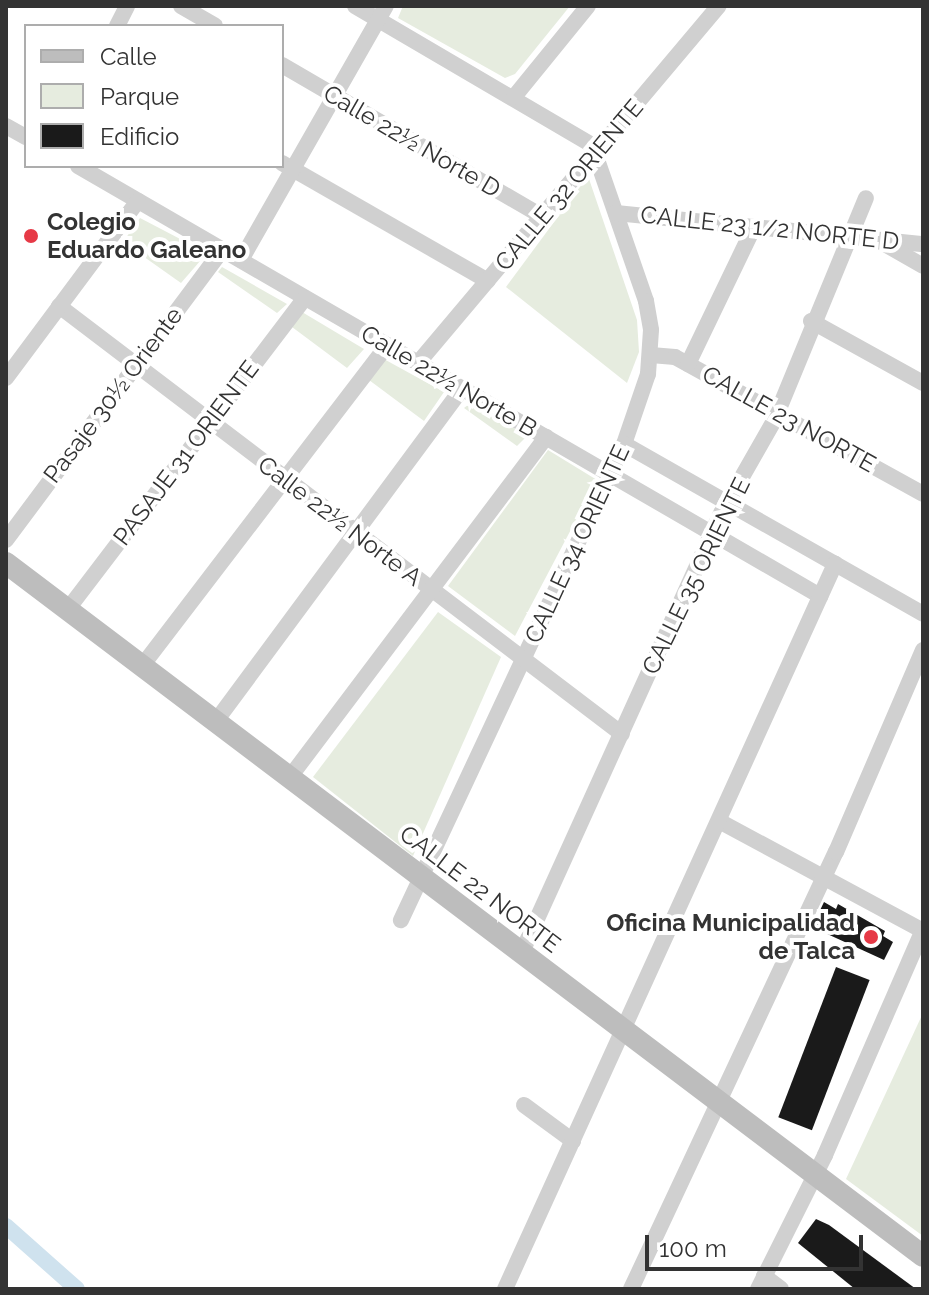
<!DOCTYPE html>
<html>
<head>
<meta charset="utf-8">
<style>
	body { margin:0 }
	#map { position:relative; width:929px; height:1295px; overflow:hidden; background:#fff; font-family:Raleway,sans-serif }
	div>[style] { position:absolute }
	.green>* { inset:0; background:#e6ecdf }
	.canal>* { height:16px; margin:-8px; padding:0 8px; transform-origin:8px; border-radius:8px; background:#cfe2ee }
	.building>* { inset:0; background:#1a1a1a; transform-origin:0 0 }
	.street>* { height:16px; margin:-8px; padding:0 8px; transform-origin:8px; border-radius:8px; background:#d0d0d0 }
	.secondary>* { height:22px; margin:-11px; padding:0 11px; transform-origin:11px; border-radius:11px; background:#bdbdbd }
	.dots>* { width:22px; height:22px; translate:-50% -50%; box-sizing:border-box; border:4px solid #fff; border-radius:50% }
	span { translate:-50% -50%; white-space:nowrap; text-align:center; line-height:1.15; -webkit-text-stroke:8px #fff; paint-order:stroke }
	.street-label { font-size:24px; color:#333 }
	.poi-label { font-size:24px; color:#333; font-weight:700 }
	.left { translate:0 -50%; text-align:left }
	.right { translate:-100% -50%; text-align:right }
	.frame { position:absolute; inset:0; border:8px solid #333; pointer-events:none }
	.legend { position:absolute; left:24px; top:24px; width:260px; height:144px; box-sizing:border-box; background:#fff; border:2px solid #adadad; margin:0; padding:10px 14px; list-style:none; font-size:24px; color:#333 }
	.legend li { display:flex; align-items:center; gap:16px; height:40px }
	.legend b { width:40px; border:2px solid #adadad }
	.scale { position:absolute; left:645px; top:1235px; width:218px; height:36px; box-sizing:border-box; border:4px solid #333; border-top:0; padding-left:10px; font-size:24px; line-height:28px; white-space:nowrap; color:#333; -webkit-text-stroke:6px #fff; paint-order:stroke }
</style>
</head>
<body>
<div id="map">
	<div class="green">
		<i style="clip-path:polygon(403px 6px,570px 6px,515px 74px,505px 78px,398px 18px)"></i>
		<i style="clip-path:polygon(588px 176px,637px 320px,639px 352px,627px 383px,506px 287px)"></i>
		<i style="clip-path:polygon(140px 218px,207px 253px,181px 283px,123px 242px)"></i>
		<i style="clip-path:polygon(222px 267px,287px 304px,277px 313px,218px 272px)"></i>
		<i style="clip-path:polygon(302px 312px,364px 349px,347px 368px,292px 327px)"></i>
		<i style="clip-path:polygon(382px 358px,444px 392px,424px 421px,369px 380px)"></i>
		<i style="clip-path:polygon(468px 405px,528px 435px,517px 446px,464px 408px)"></i>
		<i style="clip-path:polygon(548px 450px,597px 480px,515px 636px,448px 586px)"></i>
		<i style="clip-path:polygon(438px 612px,501px 657px,413px 856px,313px 777px)"></i>
		<i style="clip-path:polygon(923px 1013px,923px 1236px,846px 1179px)"></i>
	</div>
	<div class="canal">
		<i style="left:6px;top:1226px;width:95px;rotate:41.6deg"></i>
	</div>
	<div class="building">
		<i style="clip-path:polygon(824px 902px,836px 909px,838px 904px,885px 931px,883px 936px,893px 942px,884px 960px,812px 927px)"></i>
		<i style="left:836px;top:967px;width:36px;height:161px;rotate:21deg"></i>
		<i style="clip-path:polygon(816px 1219px,829px 1225px,916px 1289px,855px 1289px,798px 1243px)"></i>
	</div>
	<div class="street">
		<i style="left:181px;top:6px;width:39px;rotate:30deg"></i>
		<i style="left:355px;top:6px;width:275px;rotate:30.4deg"></i>
		<i style="left:592px;top:145px;width:165px;rotate:70.9deg"></i>
		<i style="left:646px;top:301px;width:29px;rotate:80deg"></i>
		<i style="left:651px;top:330px;width:44px;rotate:93.9deg"></i>
		<i style="left:648px;top:374px;width:74px;rotate:108.9deg"></i>
		<i style="left:624px;top:444px;width:526px;rotate:115.1deg"></i>
		<i style="left:117px;top:26px;width:22px;rotate:-63deg"></i>
		<i style="left:282px;top:65px;width:302px;rotate:30.2deg"></i>
		<i style="left:514px;top:97px;width:117px;rotate:-50.9deg"></i>
		<i style="left:6px;top:126px;width:23px;rotate:29deg"></i>
		<i style="left:282px;top:163px;width:237px;rotate:29.8deg"></i>
		<i style="left:78px;top:166px;width:858px;rotate:30.09deg"></i>
		<i style="left:616px;top:213px;width:309px;rotate:5.8deg"></i>
		<i style="left:883px;top:243px;width:46px;rotate:29.9deg"></i>
		<i style="left:241px;top:260px;width:292px;rotate:-60.3deg"></i>
		<i style="left:59px;top:306px;width:707px;rotate:37.24deg"></i>
		<i style="left:811px;top:321px;width:128px;rotate:29deg"></i>
		<i style="left:651px;top:355px;width:24px;rotate:5deg"></i>
		<i style="left:675px;top:357px;width:283px;rotate:28.9deg"></i>
		<i style="left:418px;top:363px;width:467px;rotate:-49.9deg"></i>
		<i style="left:688px;top:364px;width:150px;rotate:-64.3deg"></i>
		<i style="left:6px;top:378px;width:221px;rotate:-53.3deg"></i>
		<i style="left:624px;top:444px;width:344px;rotate:29.6deg"></i>
		<i style="left:6px;top:540px;width:362px;rotate:-53.3deg"></i>
		<i style="left:68px;top:609px;width:391px;rotate:-52.7deg"></i>
		<i style="left:142px;top:666px;width:404px;rotate:-52.6deg"></i>
		<i style="left:216px;top:721px;width:414px;rotate:-53.5deg"></i>
		<i style="left:290px;top:777px;width:426px;rotate:-53deg"></i>
		<i style="left:719px;top:821px;width:232px;rotate:28.3deg"></i>
		<i style="left:522px;top:952px;width:483px;rotate:-65.6deg"></i>
		<i style="left:722px;top:512px;width:105px;rotate:-60.3deg"></i>
		<i style="left:774px;top:421px;width:241px;rotate:-67.6deg"></i>
		<i style="left:524px;top:1105px;width:61px;rotate:36.3deg"></i>
		<i style="left:764px;top:1276px;width:21px;rotate:37deg"></i>
		<i style="left:505px;top:1289px;width:797px;rotate:-65.53deg"></i>
		<i style="left:631px;top:1289px;width:483px;rotate:-64.9deg"></i>
		<i style="left:836px;top:852px;width:220px;rotate:-66.7deg"></i>
		<i style="left:758px;top:1289px;width:150px;rotate:-63.4deg"></i>
		<i style="left:825px;top:1155px;width:245px;rotate:-66.5deg"></i>
	</div>
	<div class="secondary">
		<i style="left:6px;top:563px;width:1149px;rotate:37.08deg"></i>
	</div>
	<div class="dots">
		<i style="left:31px;top:236px;background:#e63946"></i>
		<i style="left:871px;top:937px;background:#e63946"></i>
	</div>
	<div class="street-label">
		<span style="left:412px;top:141px;rotate:30deg">Calle 22½ Norte D</span>
		<span style="left:569px;top:185px;rotate:-50deg">CALLE 32 ORIENTE</span>
		<span style="left:770px;top:228px;rotate:6deg">CALLE 23 1/2 NORTE D</span>
		<span style="left:449px;top:381px;rotate:30deg">Calle 22½ Norte B</span>
		<span style="left:113px;top:395px;rotate:-53deg">Pasaje 30½ Oriente</span>
		<span style="left:789px;top:419px;rotate:29deg">CALLE 23 NORTE</span>
		<span style="left:186px;top:453px;rotate:-53deg">PASAJE 31 ORIENTE</span>
		<span style="left:340px;top:521px;rotate:37deg">Calle 22½ Norte A</span>
		<span style="left:577px;top:544px;rotate:-65deg">CALLE 34 ORIENTE</span>
		<span style="left:696px;top:576px;rotate:-64deg">CALLE 35 ORIENTE</span>
		<span style="left:480px;top:889px;rotate:37deg">CALLE 22 NORTE</span>
	</div>
	<div class="poi-label">
		<span class="left" style="left:47px;top:236px">Colegio<br>Eduardo Galeano</span>
		<span class="right" style="left:855px;top:937px">Oficina Municipalidad<br>de Talca</span>
	</div>
	<div class="frame"></div>
	<ul class="legend">
	<li><b style="height:10px;background:#bdbdbd"></b>Calle</li>
	<li><b style="height:22px;background:#e6ecdf"></b>Parque</li>
	<li><b style="height:22px;background:#1a1a1a"></b>Edificio</li>
	</ul>
	<div class="scale">100 m</div>
</div>
</body>
</html>
